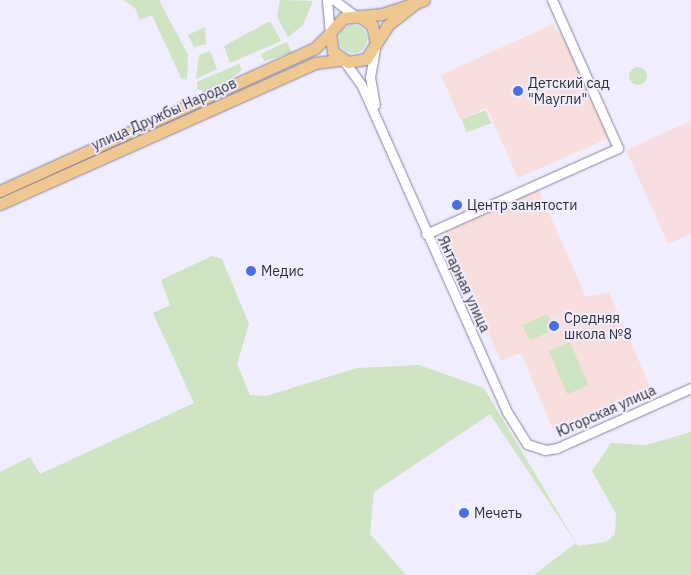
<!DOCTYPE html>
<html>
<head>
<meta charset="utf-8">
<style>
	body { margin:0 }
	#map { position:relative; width:691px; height:575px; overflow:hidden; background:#efedfe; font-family:"IBM Plex Sans",sans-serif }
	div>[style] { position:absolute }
	.commercial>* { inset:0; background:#f8dde2 }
	.education>* { inset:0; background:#f9dede }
	.green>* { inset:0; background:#cfe4c2; transform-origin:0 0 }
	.round { border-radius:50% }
	.roads { filter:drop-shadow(0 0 1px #87839c) drop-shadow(0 0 1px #87839c) }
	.minor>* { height:9px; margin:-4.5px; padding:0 4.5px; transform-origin:4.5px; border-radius:4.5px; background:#fff }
	.major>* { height:11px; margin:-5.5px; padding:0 5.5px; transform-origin:5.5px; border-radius:5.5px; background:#efc790 }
	.dots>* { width:14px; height:14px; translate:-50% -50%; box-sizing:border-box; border:2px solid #efedfe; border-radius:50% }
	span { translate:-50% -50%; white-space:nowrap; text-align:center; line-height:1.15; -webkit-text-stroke:4px #efedfe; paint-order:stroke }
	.poi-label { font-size:14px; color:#302f39 }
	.left { translate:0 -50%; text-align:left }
	.street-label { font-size:14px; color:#302f39 }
</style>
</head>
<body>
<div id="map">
	<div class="commercial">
		<i style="clip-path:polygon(691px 121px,691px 234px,668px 244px,626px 150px)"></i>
	</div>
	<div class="education">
		<i style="clip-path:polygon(553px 24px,557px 32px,561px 31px,609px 138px,518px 178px,487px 108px,460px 119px,441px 75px)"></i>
		<i style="clip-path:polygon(538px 188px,586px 297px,609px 292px,650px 387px,553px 430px,521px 353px,501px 361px,443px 232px)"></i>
	</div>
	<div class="green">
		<i style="clip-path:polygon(123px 0,159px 0,188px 55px,187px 80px,181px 78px,152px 15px,140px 20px,135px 8px)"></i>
		<i style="clip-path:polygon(280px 0,313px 1px,303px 25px,288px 37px,277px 17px)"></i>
		<i style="clip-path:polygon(270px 21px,281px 41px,230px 63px,224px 46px)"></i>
		<i class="round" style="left:339px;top:25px;width:28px;height:28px"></i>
		<i style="clip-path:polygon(205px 27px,206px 44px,194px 47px,188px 35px)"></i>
		<i style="clip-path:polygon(287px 42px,292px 53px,264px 61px,261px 54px)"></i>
		<i style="clip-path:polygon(210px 51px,217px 69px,196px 79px,199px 55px)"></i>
		<i style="clip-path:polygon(239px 64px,242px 70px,229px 80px,204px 91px,197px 89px,197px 82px)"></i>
		<i class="round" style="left:629px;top:67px;width:18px;height:18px"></i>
		<i style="left:486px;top:110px;width:14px;height:26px;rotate:69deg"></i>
		<i style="clip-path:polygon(212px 256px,222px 259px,249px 324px,237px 364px,250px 395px,266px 396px,357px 368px,419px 365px,484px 388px,578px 546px,606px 542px,615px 534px,616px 514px,592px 471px,611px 443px,646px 445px,691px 432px,691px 575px,534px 575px,576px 543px,490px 414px,374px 492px,370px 534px,406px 575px,0 575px,0 472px,30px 457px,40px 474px,194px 403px,153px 313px,170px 305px,161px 280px)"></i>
		<i style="left:547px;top:314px;width:17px;height:27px;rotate:65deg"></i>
		<i style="left:570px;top:342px;width:47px;height:23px;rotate:67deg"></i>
	</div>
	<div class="roads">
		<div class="minor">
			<i style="left:327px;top:0;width:33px;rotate:85deg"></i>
			<i style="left:334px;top:0;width:26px;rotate:37deg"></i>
			<i style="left:375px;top:49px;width:28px;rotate:100deg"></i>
			<i style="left:370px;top:77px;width:28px;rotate:80deg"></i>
			<i style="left:344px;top:61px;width:29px;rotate:54deg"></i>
			<i style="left:361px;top:84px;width:359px;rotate:66deg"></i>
			<i style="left:507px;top:412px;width:38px;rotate:58deg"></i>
			<i style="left:527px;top:444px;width:19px;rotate:18deg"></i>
			<i style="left:545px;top:450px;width:12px;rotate:-9deg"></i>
			<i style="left:557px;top:448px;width:147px;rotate:-24.1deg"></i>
			<i style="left:426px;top:234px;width:210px;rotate:-24.1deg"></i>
			<i style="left:618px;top:148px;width:162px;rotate:-114deg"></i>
		</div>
		<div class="major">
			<i style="left:416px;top:3px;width:36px;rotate:142deg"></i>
			<i style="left:388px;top:25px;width:40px;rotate:122.9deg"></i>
			<i style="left:366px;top:59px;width:18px;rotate:171deg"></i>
			<i style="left:348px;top:62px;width:18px;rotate:-146deg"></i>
			<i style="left:333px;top:52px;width:19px;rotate:-99deg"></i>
			<i style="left:330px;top:33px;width:20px;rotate:-49deg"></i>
			<i style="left:343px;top:18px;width:39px;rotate:-6deg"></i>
			<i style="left:382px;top:14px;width:44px;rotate:-18.4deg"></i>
			<i style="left:359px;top:16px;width:16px;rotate:35deg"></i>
			<i style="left:372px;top:25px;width:19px;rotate:78deg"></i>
			<i style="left:0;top:191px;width:346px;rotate:-24.4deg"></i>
			<i style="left:315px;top:48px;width:21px;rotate:-45deg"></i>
			<i style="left:0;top:204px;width:345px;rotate:-24.1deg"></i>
			<i style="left:315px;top:63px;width:26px;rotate:-7deg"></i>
		</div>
	</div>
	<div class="dots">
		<i style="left:518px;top:91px;background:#4b6fe2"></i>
		<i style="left:457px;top:205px;background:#4b6fe2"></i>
		<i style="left:251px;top:271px;background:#4b6fe2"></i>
		<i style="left:554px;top:326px;background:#4b6fe2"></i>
		<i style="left:464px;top:513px;background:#4b6fe2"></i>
	</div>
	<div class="poi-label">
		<span class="left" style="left:528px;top:91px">Детский сад<br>"Маугли"</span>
		<span class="left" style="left:467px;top:205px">Центр занятости</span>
		<span class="left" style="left:261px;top:271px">Медис</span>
		<span class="left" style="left:564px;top:326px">Средняя<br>школа №8</span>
		<span class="left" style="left:474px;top:513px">Мечеть</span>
	</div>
	<div class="street-label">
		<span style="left:164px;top:114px;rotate:-24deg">улица Дружбы Народов</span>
		<span style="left:464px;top:284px;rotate:65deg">Янтарная улица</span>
		<span style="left:606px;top:411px;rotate:-24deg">Югорская улица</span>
	</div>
</div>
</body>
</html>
